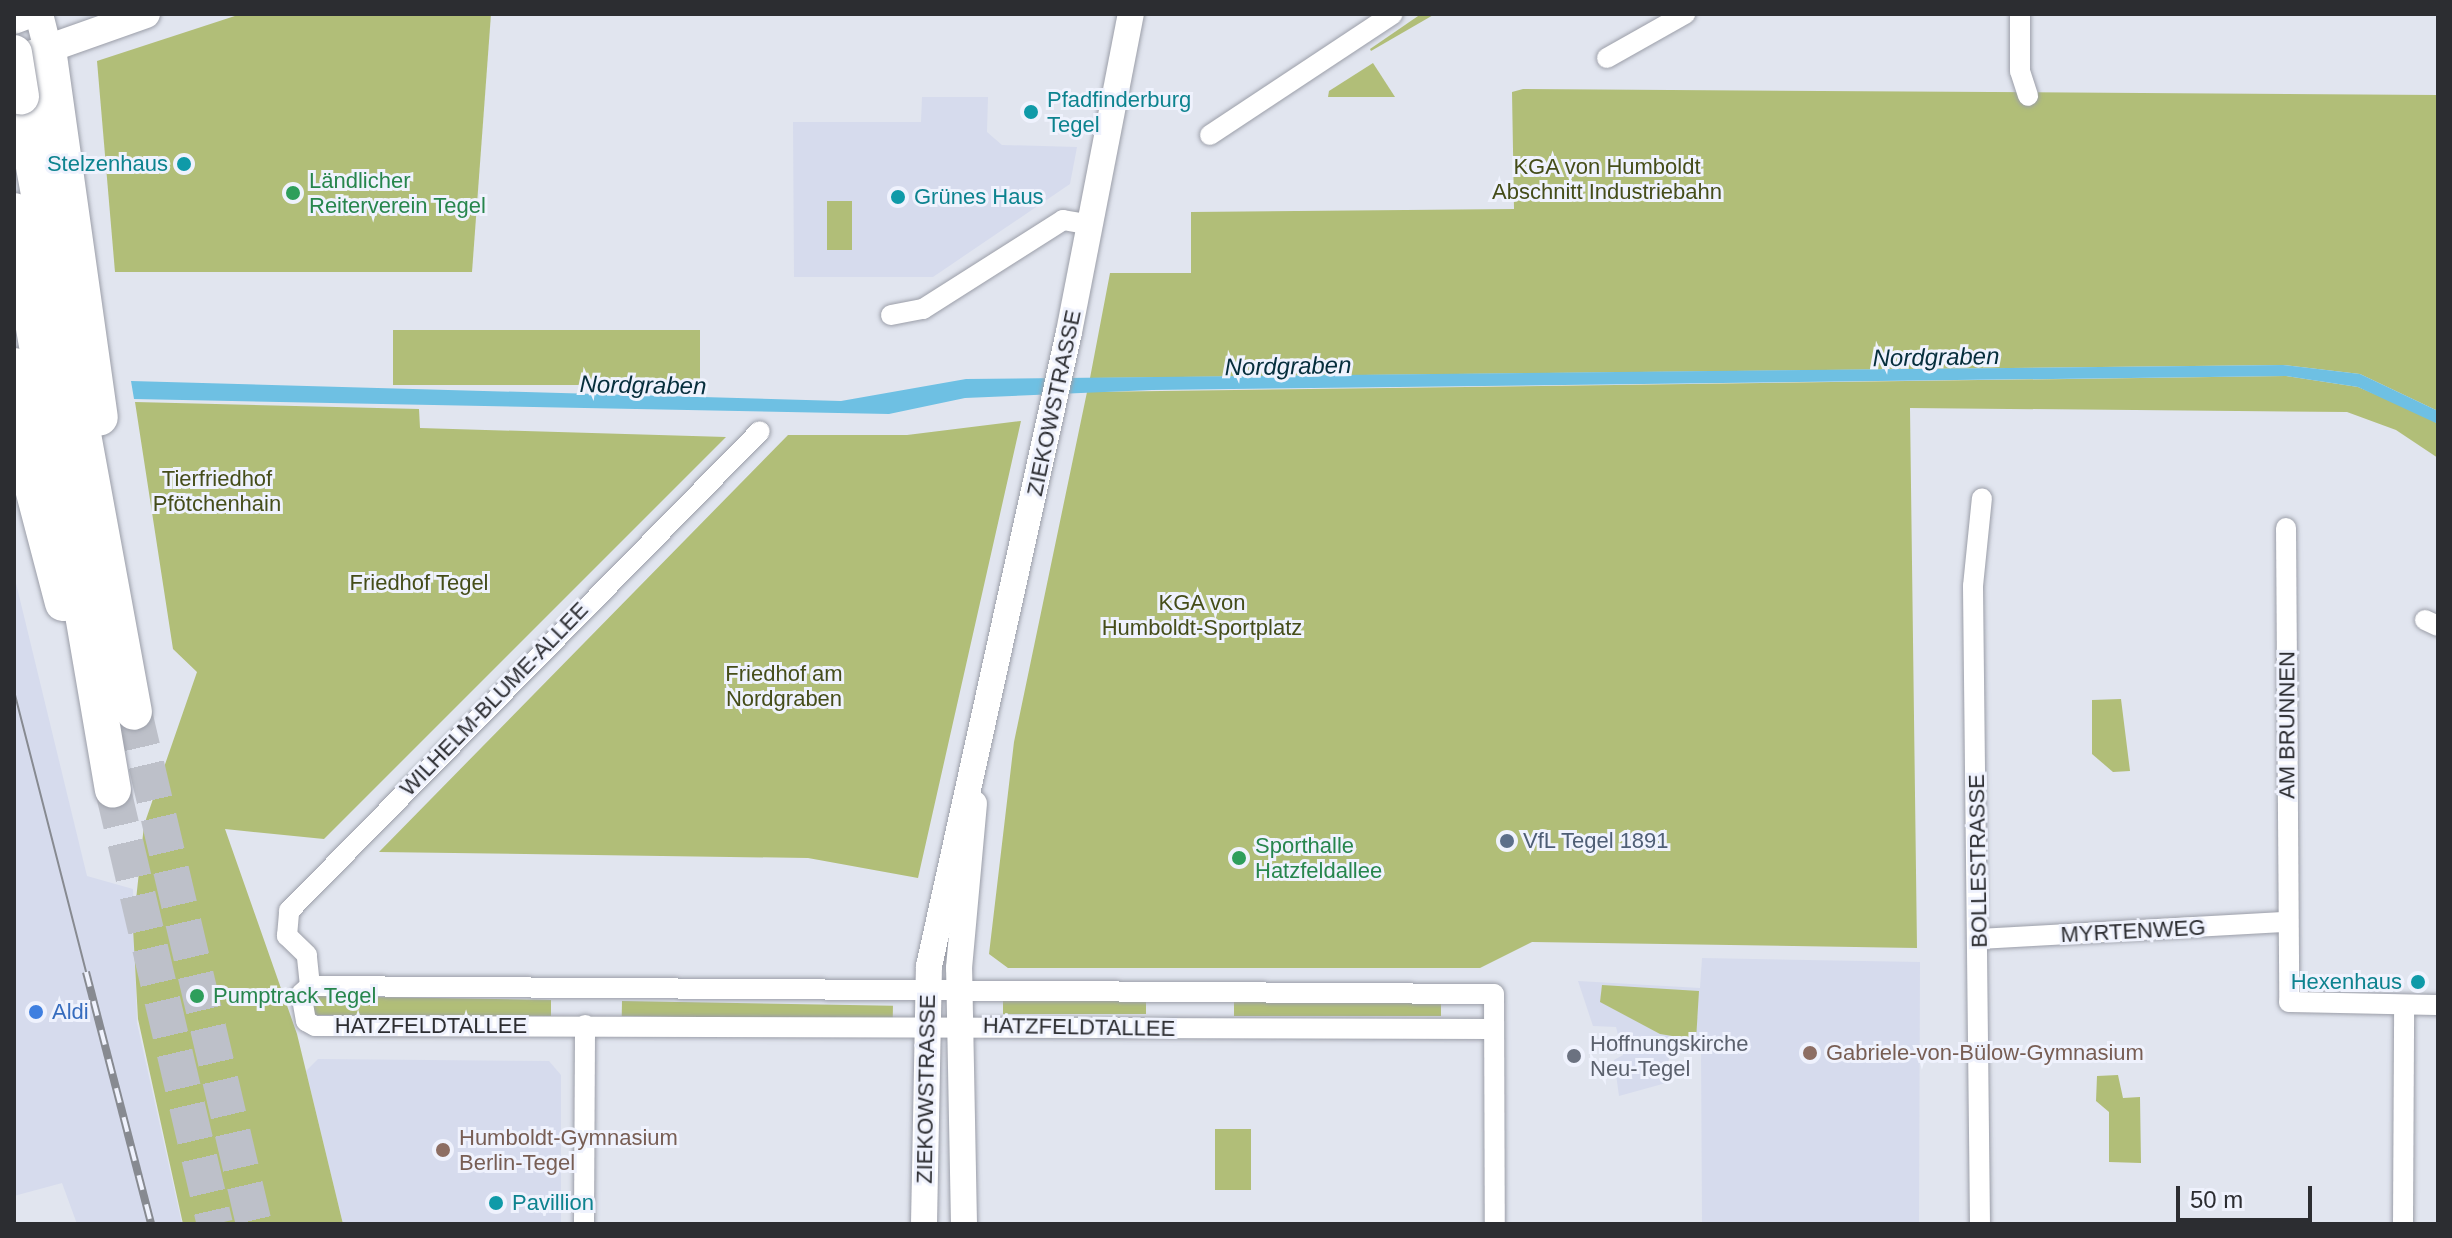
<!DOCTYPE html>
<html>
<head>
<meta charset="utf-8">
<style>
	body { margin:0 }
	#map { position:relative; width:2452px; height:1238px; overflow:hidden; background:#e1e5ef; font-family:Helvetica,sans-serif }
	div>[style] { position:absolute }
	.built>* { inset:0; background:#d6dbed }
	.green>* { inset:0; background:#b1be78; transform-origin:0 0 }
	.water>* { inset:0; background:#6ec0e3 }
	.motorway-tunnel>* { height:36px; margin-top:-18px; transform-origin:0; background:repeating-linear-gradient(90deg,#bdc0c9 0 36px,transparent 0 54px) }
	.roads { filter:drop-shadow(0 0 2px #9b9ea8) drop-shadow(0 0 2px #9b9ea8) }
	.minor>* { height:20px; margin:-10px; padding:0 10px; transform-origin:10px; border-radius:10px; background:#fff }
	.tertiary>* { height:26px; margin:-13px; padding:0 13px; transform-origin:13px; border-radius:13px; background:#fff }
	.secondary>* { height:28px; margin:-14px; padding:0 14px; transform-origin:14px; border-radius:14px; background:#fff }
	.motorway>* { height:36px; margin:-18px; padding:0 18px; transform-origin:18px; border-radius:18px; background:#fff }
	.tram>* { height:2px; margin:-1px; padding:0 1px; transform-origin:1px; border-radius:1px; background:#878a91 }
	.rail>* { height:8px; margin-top:-4px; transform-origin:0; background:repeating-linear-gradient(90deg,#eff2fd 0 15px,#878a91 0 30px); box-sizing:border-box; border-block:2px solid #878a91 }
	.bridges { filter:drop-shadow(0 0 2px #9b9ea8) drop-shadow(0 0 2px #9b9ea8) }
	.motorway-bridge>* { height:36px; margin:-18px; padding:0 18px; transform-origin:18px; border-radius:18px; background:#fff }
	.dots>* { width:22px; height:22px; translate:-50% -50%; box-sizing:border-box; border:4px solid #eff2fd; border-radius:50% }
	span { translate:-50% -50%; white-space:nowrap; text-align:center; line-height:1.15; -webkit-text-stroke:6px #eff2fd; paint-order:stroke }
	.culture-label { font-size:22px; color:#0d838f }
	.left { translate:0 -50%; text-align:left }
	.right { translate:-100% -50%; text-align:right }
	.park-label { font-size:22px; color:#454d19 }
	.leisure-label { font-size:22px; color:#27864d }
	.street-label { font-size:22px; color:#2c2d31 }
	.service-label { font-size:22px; color:#4e5e75 }
	.shop-label { font-size:22px; color:#366cbe }
	.worship-label { font-size:22px; color:#5b616d }
	.education-label { font-size:22px; color:#785e54 }
	.water-label { font-size:24px; color:#062e3c; font-style:italic }
	.frame { position:absolute; inset:0; border:16px solid #2c2d31; pointer-events:none }
	.scale { position:absolute; left:2176px; top:1186px; width:136px; height:36px; box-sizing:border-box; border:4px solid #2c2d31; border-top:0; padding-left:10px; font-size:24px; line-height:28px; white-space:nowrap; color:#2c2d31; -webkit-text-stroke:6px #eff2fd; paint-order:stroke }
</style>
</head>
<body>
<div id="map">
	<div class="built">
		<i style="clip-path:polygon(922px 97px,988px 97px,987px 132px,1002px 145px,1077px 147px,1070px 184px,933px 277px,794px 277px,793px 122px,921px 122px)"></i>
		<i style="clip-path:polygon(14px 575px,87px 876px,133px 889px,137px 1023px,182px 1224px,77px 1224px,62px 1183px,14px 1196px)"></i>
		<i style="clip-path:polygon(1702px 958px,1920px 962px,1919px 1224px,1702px 1224px,1701px 1048px,1661px 1043px,1669px 1058px,1666px 1083px,1619px 1096px,1614px 1060px,1623px 1055px,1616px 1027px,1593px 1026px,1578px 981px,1700px 988px)"></i>
		<i style="clip-path:polygon(318px 1059px,549px 1061px,561px 1075px,561px 1224px,343px 1224px,306px 1071px)"></i>
	</div>
	<div class="green">
		<i style="clip-path:polygon(241px 14px,491px 14px,472px 272px,115px 272px,97px 61px)"></i>
		<i style="clip-path:polygon(1421px 14px,1435px 14px,1371px 51px,1370px 49px)"></i>
		<i style="clip-path:polygon(1373px 63px,1395px 97px,1328px 97px,1329px 91px)"></i>
		<i style="clip-path:polygon(1523px 89px,2438px 95px,2438px 411px,2360px 374px,2283px 365px,1090px 378px,1110px 273px,1191px 273px,1191px 212px,1514px 209px,1512px 92px)"></i>
		<i style="left:827px;top:201px;width:25px;height:49px"></i>
		<i style="left:393px;top:330px;width:307px;height:55px"></i>
		<i style="clip-path:polygon(2286px 376px,2358px 387px,2422px 414px,2438px 424px,2438px 458px,2396px 430px,2347px 412px,1910px 408px,1917px 948px,1532px 942px,1480px 968px,1008px 968px,989px 954px,1014px 742px,1087px 392px)"></i>
		<i style="clip-path:polygon(135px 402px,419px 409px,420px 428px,726px 437px,324px 839px,225px 829px,297px 1034px,343px 1224px,183px 1224px,138px 1019px,133px 928px,144px 825px,197px 672px,173px 649px)"></i>
		<i style="clip-path:polygon(1021px 421px,918px 878px,808px 858px,379px 852px,788px 435px,907px 435px)"></i>
		<i style="clip-path:polygon(2121px 699px,2130px 771px,2113px 772px,2092px 754px,2092px 700px)"></i>
		<i style="clip-path:polygon(1602px 985px,1699px 991px,1696px 1040px,1660px 1034px,1600px 1002px)"></i>
		<i style="clip-path:polygon(312px 996px,551px 1000px,551px 1016px,312px 1015px)"></i>
		<i style="left:1003px;top:999px;width:143px;height:15px"></i>
		<i style="left:1234px;top:1000px;width:207px;height:16px"></i>
		<i style="left:622px;top:1001px;width:271px;height:15px;rotate:1deg"></i>
		<i style="clip-path:polygon(2118px 1075px,2123px 1098px,2140px 1097px,2141px 1163px,2109px 1162px,2109px 1112px,2096px 1101px,2097px 1076px)"></i>
		<i style="left:1215px;top:1129px;width:36px;height:61px"></i>
	</div>
	<div class="water">
		<i style="clip-path:polygon(2283px 365px,2360px 374px,2438px 411px,2438px 424px,2358px 387px,2286px 376px,1152px 390px,965px 398px,889px 414px,134px 399px,131px 381px,841px 401px,966px 379px)"></i>
	</div>
	<div class="motorway-tunnel">
		<i style="left:134px;top:712px;width:526px;rotate:76.81deg"></i>
		<i style="left:113px;top:790px;width:446px;rotate:76.8deg"></i>
	</div>
	<div class="roads">
		<div class="minor">
			<i style="left:2020px;top:14px;width:57px;rotate:90deg"></i>
			<i style="left:2020px;top:71px;width:26px;rotate:72deg"></i>
			<i style="left:1607px;top:58px;width:90px;rotate:-29.4deg"></i>
			<i style="left:1210px;top:135px;width:219px;rotate:-33.5deg"></i>
			<i style="left:891px;top:315px;width:33px;rotate:-11deg"></i>
			<i style="left:923px;top:309px;width:166px;rotate:-32.4deg"></i>
			<i style="left:1063px;top:220px;width:27px;rotate:10deg"></i>
			<i style="left:2286px;top:528px;width:474px;rotate:89.6deg"></i>
			<i style="left:2289px;top:1002px;width:149px;rotate:1.2deg"></i>
			<i style="left:2425px;top:620px;width:14px;rotate:25deg"></i>
			<i style="left:1980px;top:939px;width:307px;rotate:-3.2deg"></i>
			<i style="left:310px;top:986px;width:31px;rotate:-96deg"></i>
			<i style="left:307px;top:955px;width:28px;rotate:-136deg"></i>
			<i style="left:287px;top:936px;width:25px;rotate:-85deg"></i>
			<i style="left:289px;top:911px;width:672px;rotate:-45.54deg"></i>
			<i style="left:1494px;top:1029px;width:1179px;rotate:-179.85deg"></i>
			<i style="left:315px;top:1026px;width:10px;rotate:-151deg"></i>
			<i style="left:306px;top:1021px;width:27px;rotate:-100deg"></i>
			<i style="left:301px;top:994px;width:12px;rotate:-42deg"></i>
			<i style="left:310px;top:986px;width:1184px;rotate:0.39deg"></i>
			<i style="left:1494px;top:994px;width:230px;rotate:89.8deg"></i>
			<i style="left:584px;top:1224px;width:199px;rotate:-89.7deg"></i>
			<i style="left:1980px;top:1224px;width:638px;rotate:-90.63deg"></i>
			<i style="left:1973px;top:586px;width:88px;rotate:-84.2deg"></i>
			<i style="left:2403px;top:1224px;width:218px;rotate:-89.7deg"></i>
		</div>
		<div class="tertiary">
			<i style="left:924px;top:1224px;width:258px;rotate:-88.9deg"></i>
			<i style="left:929px;top:966px;width:649px;rotate:-77.55deg"></i>
			<i style="left:1069px;top:332px;width:324px;rotate:-79deg"></i>
			<i style="left:964px;top:1224px;width:256px;rotate:-91.1deg"></i>
			<i style="left:959px;top:968px;width:165px;rotate:-84.8deg"></i>
		</div>
		<div class="secondary">
			<i style="left:39px;top:14px;width:36px;rotate:76deg"></i>
			<i style="left:14px;top:20px;width:17px;rotate:-21deg"></i>
			<i style="left:30px;top:55px;width:123px;rotate:-19.5deg"></i>
		</div>
		<div class="motorway">
			<i style="left:48px;top:49px;width:372px;rotate:82deg"></i>
			<i style="left:21px;top:96px;width:626px;rotate:79.61deg"></i>
			<i style="left:14px;top:211px;width:587px;rotate:80.3deg"></i>
			<i style="left:14px;top:366px;width:120px;rotate:81.4deg"></i>
			<i style="left:32px;top:485px;width:122px;rotate:75.3deg"></i>
		</div>
	</div>
	<div class="tram">
		<i style="left:14px;top:691px;width:290px;rotate:75.6deg"></i>
	</div>
	<div class="rail">
		<i style="left:86px;top:972px;width:260px;rotate:75.5deg"></i>
	</div>
	<div class="bridges">
		<div class="motorway-bridge">
			<i style="left:14px;top:53px;width:44px;rotate:80.8deg"></i>
		</div>
	</div>
	<div class="dots">
		<i style="left:1031px;top:112px;background:#0f9aa8"></i>
		<i style="left:184px;top:164px;background:#0f9aa8"></i>
		<i style="left:293px;top:193px;background:#2e9e5b"></i>
		<i style="left:898px;top:197px;background:#0f9aa8"></i>
		<i style="left:1507px;top:841px;background:#5c6f8a"></i>
		<i style="left:1239px;top:858px;background:#2e9e5b"></i>
		<i style="left:2418px;top:982px;background:#0f9aa8"></i>
		<i style="left:197px;top:996px;background:#2e9e5b"></i>
		<i style="left:36px;top:1012px;background:#3f7fe0"></i>
		<i style="left:1810px;top:1053px;background:#8d6e63"></i>
		<i style="left:1574px;top:1056px;background:#6b7280"></i>
		<i style="left:443px;top:1150px;background:#8d6e63"></i>
		<i style="left:496px;top:1203px;background:#0f9aa8"></i>
	</div>
	<div class="culture-label">
		<span class="left" style="left:1047px;top:112px">Pfadfinderburg<br>Tegel</span>
		<span class="right" style="left:168px;top:164px">Stelzenhaus</span>
		<span class="left" style="left:914px;top:197px">Grünes Haus</span>
		<span class="right" style="left:2402px;top:982px">Hexenhaus</span>
		<span class="left" style="left:512px;top:1203px">Pavillion</span>
	</div>
	<div class="park-label">
		<span style="left:1607px;top:179px">KGA von Humboldt<br>Abschnitt Industriebahn</span>
		<span style="left:217px;top:491px">Tierfriedhof<br>Pfötchenhain</span>
		<span style="left:419px;top:583px">Friedhof Tegel</span>
		<span style="left:1202px;top:615px">KGA von<br>Humboldt-Sportplatz</span>
		<span style="left:784px;top:686px">Friedhof am<br>Nordgraben</span>
	</div>
	<div class="leisure-label">
		<span class="left" style="left:309px;top:193px">Ländlicher<br>Reiterverein Tegel</span>
		<span class="left" style="left:1255px;top:858px">Sporthalle<br>Hatzfeldallee</span>
		<span class="left" style="left:213px;top:996px">Pumptrack Tegel</span>
	</div>
	<div class="street-label">
		<span style="left:1054px;top:403px;rotate:-78deg">ZIEKOWSTRASSE</span>
		<span style="left:494px;top:699px;rotate:-46deg">WILHELM-BLUME-ALLEE</span>
		<span style="left:2287px;top:725px;rotate:-90deg">AM BRUNNEN</span>
		<span style="left:1978px;top:861px;rotate:-91deg">BOLLESTRASSE</span>
		<span style="left:2133px;top:931px;rotate:-3deg">MYRTENWEG</span>
		<span style="left:431px;top:1026px">HATZFELDTALLEE</span>
		<span style="left:1079px;top:1027px;rotate:1deg">HATZFELDTALLEE</span>
		<span style="left:926px;top:1089px;rotate:-89deg">ZIEKOWSTRASSE</span>
	</div>
	<div class="service-label">
		<span class="left" style="left:1523px;top:841px">VfL Tegel 1891</span>
	</div>
	<div class="shop-label">
		<span class="left" style="left:52px;top:1012px">Aldi</span>
	</div>
	<div class="worship-label">
		<span class="left" style="left:1590px;top:1056px">Hoffnungskirche<br>Neu-Tegel</span>
	</div>
	<div class="education-label">
		<span class="left" style="left:1826px;top:1053px">Gabriele-von-Bülow-Gymnasium</span>
		<span class="left" style="left:459px;top:1150px">Humboldt-Gymnasium<br>Berlin-Tegel</span>
	</div>
	<div class="water-label">
		<span style="left:1936px;top:357px;rotate:-1deg">Nordgraben</span>
		<span style="left:1288px;top:366px;rotate:-1deg">Nordgraben</span>
		<span style="left:643px;top:385px;rotate:1deg">Nordgraben</span>
	</div>
	<div class="frame"></div>
	<div class="scale">50 m</div>
</div>
</body>
</html>
